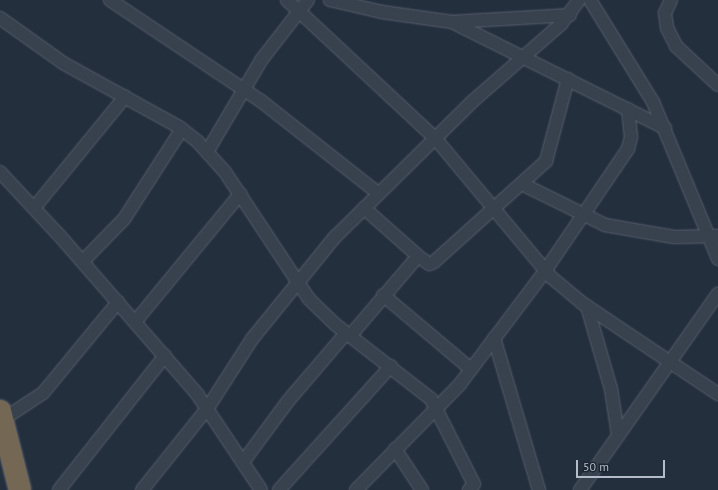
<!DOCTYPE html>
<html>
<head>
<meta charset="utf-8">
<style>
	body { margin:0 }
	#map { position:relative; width:718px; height:490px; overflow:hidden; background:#242f3e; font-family:"PT Sans",sans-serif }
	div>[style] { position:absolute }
	.roads { filter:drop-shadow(0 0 1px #565f6c) drop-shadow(0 0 1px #565f6c) }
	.street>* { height:12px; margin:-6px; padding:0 6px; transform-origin:6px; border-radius:6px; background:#38414e }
	.highway>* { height:22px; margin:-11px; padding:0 11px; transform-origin:11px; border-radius:11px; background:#746855 }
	span { translate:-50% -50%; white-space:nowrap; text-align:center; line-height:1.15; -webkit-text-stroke:4px #1d2633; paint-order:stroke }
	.scale { position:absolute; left:576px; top:460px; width:89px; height:18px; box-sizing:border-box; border:2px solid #b4bcc9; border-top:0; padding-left:5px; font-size:12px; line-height:14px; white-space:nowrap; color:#b4bcc9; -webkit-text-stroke:3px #1d2633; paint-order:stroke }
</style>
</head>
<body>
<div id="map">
	<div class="roads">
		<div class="street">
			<i style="left:110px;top:0;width:182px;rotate:33.8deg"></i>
			<i style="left:261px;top:101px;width:149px;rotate:38.2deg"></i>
			<i style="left:287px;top:0;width:202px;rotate:43deg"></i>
			<i style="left:435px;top:138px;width:181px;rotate:50.2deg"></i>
			<i style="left:551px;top:277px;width:40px;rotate:40deg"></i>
			<i style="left:582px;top:303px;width:164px;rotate:33.8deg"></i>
			<i style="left:330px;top:0;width:53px;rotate:13deg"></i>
			<i style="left:382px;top:12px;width:71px;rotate:8.1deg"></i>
			<i style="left:452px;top:22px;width:118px;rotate:-3.4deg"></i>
			<i style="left:590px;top:0;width:120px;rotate:58.3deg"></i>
			<i style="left:653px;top:102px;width:170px;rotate:67.5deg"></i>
			<i style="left:671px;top:0;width:14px;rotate:115deg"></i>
			<i style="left:665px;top:13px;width:15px;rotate:82deg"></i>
			<i style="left:667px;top:28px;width:20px;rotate:63deg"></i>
			<i style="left:676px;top:46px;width:57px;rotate:42.9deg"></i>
			<i style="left:0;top:18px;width:77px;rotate:35.5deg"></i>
			<i style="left:63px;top:63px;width:132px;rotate:28.9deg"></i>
			<i style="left:179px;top:127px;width:24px;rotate:38deg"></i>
			<i style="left:198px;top:142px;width:40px;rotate:48deg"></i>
			<i style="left:225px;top:172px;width:152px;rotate:56.5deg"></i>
			<i style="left:309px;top:299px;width:37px;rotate:44deg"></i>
			<i style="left:336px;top:325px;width:120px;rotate:37.9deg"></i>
			<i style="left:431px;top:399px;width:95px;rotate:63.2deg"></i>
			<i style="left:474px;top:484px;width:8px;rotate:130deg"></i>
			<i style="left:454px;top:23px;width:236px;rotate:26.5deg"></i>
			<i style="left:207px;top:152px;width:108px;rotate:-59.4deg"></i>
			<i style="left:262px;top:59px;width:75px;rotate:-52.1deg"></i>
			<i style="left:0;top:172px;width:86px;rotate:46.9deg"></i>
			<i style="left:59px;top:235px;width:211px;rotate:49deg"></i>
			<i style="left:197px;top:394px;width:115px;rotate:56.3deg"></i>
			<i style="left:522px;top:184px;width:93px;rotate:26.3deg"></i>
			<i style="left:605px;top:225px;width:70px;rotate:9.9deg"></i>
			<i style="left:674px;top:237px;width:44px;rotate:-1.3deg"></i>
			<i style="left:34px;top:208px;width:144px;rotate:-50.7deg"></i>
			<i style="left:364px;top:208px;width:72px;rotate:41.6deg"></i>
			<i style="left:418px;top:256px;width:14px;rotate:36deg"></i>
			<i style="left:429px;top:264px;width:5px;rotate:-22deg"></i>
			<i style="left:434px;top:262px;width:151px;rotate:-42deg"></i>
			<i style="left:546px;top:161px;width:85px;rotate:-75deg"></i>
			<i style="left:83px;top:261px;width:59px;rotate:-45.7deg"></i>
			<i style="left:124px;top:219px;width:107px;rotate:-57.2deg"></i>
			<i style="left:383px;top:295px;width:115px;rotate:40.1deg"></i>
			<i style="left:587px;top:306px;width:86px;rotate:73.9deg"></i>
			<i style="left:611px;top:389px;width:46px;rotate:81.2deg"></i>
			<i style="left:135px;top:322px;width:166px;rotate:-50.6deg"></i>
			<i style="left:350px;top:336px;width:105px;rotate:-49.6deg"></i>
			<i style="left:494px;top:338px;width:159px;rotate:73.5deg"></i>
			<i style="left:2px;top:420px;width:49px;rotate:-33.4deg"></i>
			<i style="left:43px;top:393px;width:118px;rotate:-50.5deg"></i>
			<i style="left:395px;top:449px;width:49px;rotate:56.6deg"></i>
			<i style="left:243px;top:462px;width:76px;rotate:-53.6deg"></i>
			<i style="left:288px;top:401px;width:89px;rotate:-49.5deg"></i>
			<i style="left:59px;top:490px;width:171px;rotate:-51.7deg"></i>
			<i style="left:142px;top:490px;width:104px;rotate:-51.3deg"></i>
			<i style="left:207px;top:409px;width:83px;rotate:-57.3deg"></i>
			<i style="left:252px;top:339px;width:132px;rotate:-50.9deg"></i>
			<i style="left:335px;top:237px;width:195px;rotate:-44.6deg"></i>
			<i style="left:474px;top:100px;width:116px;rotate:-41.1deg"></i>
			<i style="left:561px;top:24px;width:30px;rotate:-53deg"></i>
			<i style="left:279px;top:490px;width:167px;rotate:-47.9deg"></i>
			<i style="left:356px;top:490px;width:148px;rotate:-45.5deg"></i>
			<i style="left:460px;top:384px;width:141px;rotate:-53deg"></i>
			<i style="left:545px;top:271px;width:148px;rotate:-55.8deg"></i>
			<i style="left:628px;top:149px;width:12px;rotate:-76deg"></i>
			<i style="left:631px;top:137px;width:28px;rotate:-96deg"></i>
			<i style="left:580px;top:490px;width:240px;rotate:-54.9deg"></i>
		</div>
		<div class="highway">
			<i style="left:0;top:411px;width:81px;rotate:75.8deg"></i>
		</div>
	</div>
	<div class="scale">50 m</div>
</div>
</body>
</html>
